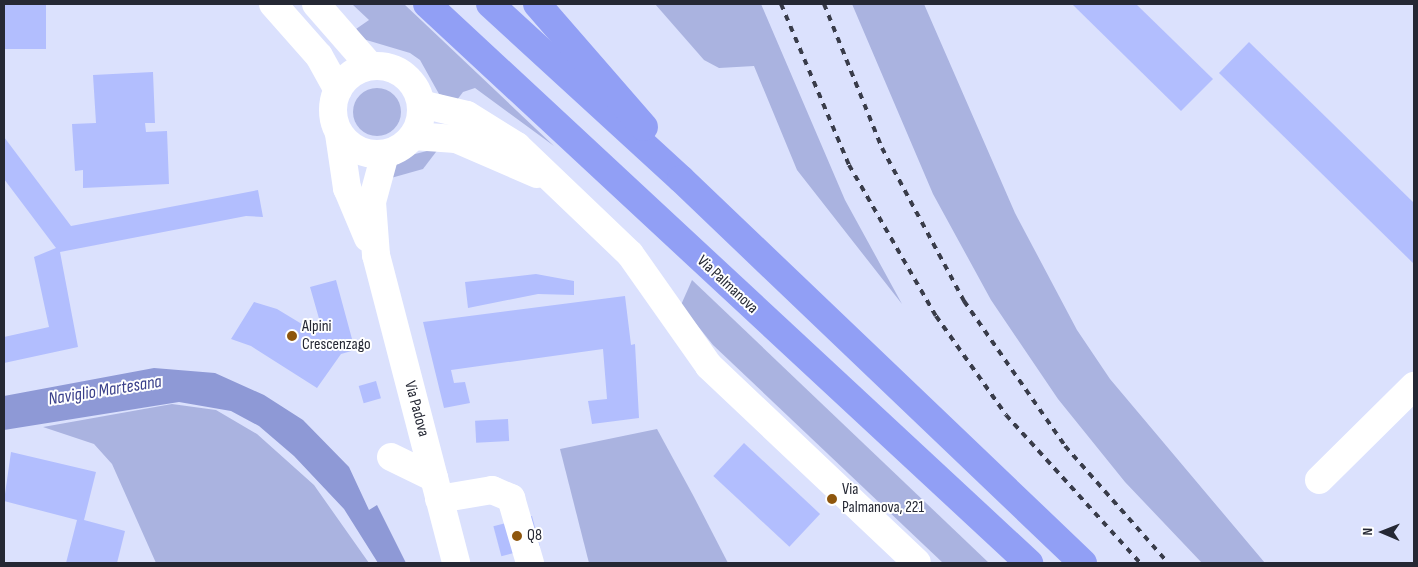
<!DOCTYPE html>
<html>
<head>
<meta charset="utf-8">
<style>
	body { margin:0 }
	#map { position:relative; width:1418px; height:567px; overflow:hidden; background:#dbe1fd; font-family:"Sofia Sans Condensed",sans-serif }
	div>[style] { position:absolute }
	.green>* { inset:0; background:#aab3e0 }
	.round { border-radius:50% }
	.water>* { inset:0; background:#8e99d6 }
	.building>* { inset:0; background:#b2befe; transform-origin:0 0 }
	.minor>* { height:28px; margin:-14px; padding:0 14px; transform-origin:14px; border-radius:14px; background:#fff }
	.minor>.ring { margin:-14px; padding:0; box-sizing:content-box; background:none; border:28px solid #fff; border-radius:50% }
	.highway>* { height:28px; margin:-14px; padding:0 14px; transform-origin:14px; border-radius:14px; background:#919ff5 }
	.rail>* { height:4px; margin-top:-2px; transform-origin:0; background:repeating-linear-gradient(90deg,#393c4a 0 6px,transparent 0 12px) }
	.dots>* { width:14px; height:14px; translate:-50% -50%; box-sizing:border-box; border:2px solid #fff; border-radius:50% }
	span { translate:-50% -50%; white-space:nowrap; text-align:center; line-height:1.15; -webkit-text-stroke:4px #fff; paint-order:stroke }
	.street-label { font-size:16px; color:#252834 }
	.poi-label { font-size:16px; color:#252834 }
	.left { translate:0 -50%; text-align:left }
	.water-label { font-size:18px; color:#3a408b; font-style:italic }
	.frame { position:absolute; inset:0; border:5px solid #252834; pointer-events:none }
	.north { position:absolute; left:1358px; top:507px; width:50px; height:50px; -webkit-text-stroke:4px #fff; paint-order:stroke; rotate:271deg; font-size:14px; font-weight:700; line-height:20px; text-align:center; color:#252834 }
	.north::after { content:''; display:block; margin:auto; width:18px; height:22px; background:#252834; clip-path:polygon(50% 0,100% 100%,50% 72%,0 100%) }
</style>
</head>
<body>
<div id="map">
	<div class="green">
		<i style="clip-path:polygon(352px 4px,404px 4px,554px 146px,475px 88px,463px 92px,457px 100px,439px 94px,420px 60px,410px 53px,363px 39px,356px 29px,369px 20px)"></i>
		<i style="clip-path:polygon(655px 4px,761px 4px,845px 200px,902px 304px,797px 170px,754px 66px,719px 68px,704px 60px)"></i>
		<i style="clip-path:polygon(852px 4px,924px 4px,1015px 213px,1077px 330px,1110px 379px,1265px 563px,1202px 563px,1125px 482px,1058px 399px,991px 300px,933px 194px)"></i>
		<i class="round" style="left:353px;top:88px;width:48px;height:48px"></i>
		<i style="clip-path:polygon(439px 148px,423px 169px,391px 178px,396px 164px,407px 156px)"></i>
		<i style="clip-path:polygon(692px 280px,989px 563px,943px 563px,713px 345px,681px 305px)"></i>
		<i style="clip-path:polygon(172px 404px,216px 410px,257px 434px,314px 485px,369px 563px,156px 563px,112px 464px,94px 444px,43px 427px)"></i>
		<i style="clip-path:polygon(657px 429px,694px 497px,728px 563px,589px 563px,560px 449px)"></i>
	</div>
	<div class="water">
		<i style="clip-path:polygon(154px 368px,215px 373px,264px 395px,303px 420px,349px 467px,369px 510px,377px 505px,406px 563px,378px 563px,344px 509px,294px 456px,259px 426px,231px 411px,179px 402px,4px 430px,4px 396px)"></i>
	</div>
	<div class="building">
		<i style="left:4px;top:4px;width:42px;height:45px"></i>
		<i style="clip-path:polygon(1072px 4px,1136px 4px,1213px 79px,1181px 111px)"></i>
		<i style="clip-path:polygon(1249px 42px,1414px 203px,1414px 264px,1219px 73px)"></i>
		<i style="clip-path:polygon(153px 72px,155px 123px,145px 123px,146px 132px,167px 131px,169px 184px,83px 188px,83px 170px,75px 171px,72px 124px,96px 123px,93px 75px)"></i>
		<i style="clip-path:polygon(4px 137px,71px 226px,258px 190px,263px 217px,246px 216px,60px 252px,78px 347px,4px 363px,4px 337px,49px 327px,34px 257px,56px 248px,4px 179px)"></i>
		<i style="clip-path:polygon(536px 274px,574px 281px,574px 295px,538px 294px,468px 308px,465px 282px)"></i>
		<i style="clip-path:polygon(336px 280px,355px 350px,341px 354px,317px 388px,251px 346px,231px 339px,254px 302px,277px 309px,315px 332px,320px 322px,310px 287px)"></i>
		<i style="clip-path:polygon(625px 296px,631px 345px,635px 344px,639px 418px,592px 424px,588px 401px,607px 399px,603px 349px,451px 370px,454px 383px,465px 382px,470px 403px,444px 408px,423px 322px)"></i>
		<i style="left:376px;top:381px;width:18px;height:18px;rotate:74deg"></i>
		<i style="left:508px;top:419px;width:22px;height:33px;rotate:87deg"></i>
		<i style="left:744px;top:443px;width:104px;height:45px;rotate:43deg"></i>
		<i style="clip-path:polygon(11px 452px,96px 472px,84px 520px,125px 531px,117px 563px,66px 563px,77px 520px,4px 501px)"></i>
		<i style="left:532px;top:516px;width:31px;height:40px;rotate:75deg"></i>
	</div>
	<div class="minor">
		<i style="left:273px;top:4px;width:69px;rotate:48.5deg"></i>
		<i style="left:319px;top:56px;width:39px;rotate:61deg"></i>
		<i style="left:316px;top:4px;width:82px;rotate:48.9deg"></i>
		<i class="ring" style="left:333px;top:66px;width:60px;height:60px"></i>
		<i style="left:421px;top:104px;width:47px;rotate:13.4deg"></i>
		<i style="left:467px;top:115px;width:59px;rotate:31.8deg"></i>
		<i style="left:517px;top:146px;width:156px;rotate:43.7deg"></i>
		<i style="left:630px;top:254px;width:137px;rotate:54.8deg"></i>
		<i style="left:709px;top:366px;width:286px;rotate:43.4deg"></i>
		<i style="left:339px;top:134px;width:55px;rotate:81.6deg"></i>
		<i style="left:347px;top:188px;width:54px;rotate:67.2deg"></i>
		<i style="left:413px;top:136px;width:43px;rotate:4deg"></i>
		<i style="left:456px;top:139px;width:88px;rotate:23.4deg"></i>
		<i style="left:385px;top:154px;width:50px;rotate:105.2deg"></i>
		<i style="left:372px;top:202px;width:53px;rotate:85.7deg"></i>
		<i style="left:376px;top:255px;width:318px;rotate:75.4deg"></i>
		<i style="left:391px;top:457px;width:48px;rotate:26deg"></i>
		<i style="left:1319px;top:480px;width:134px;rotate:-44.7deg"></i>
		<i style="left:439px;top:499px;width:54px;rotate:-9.6deg"></i>
		<i style="left:492px;top:490px;width:21px;rotate:23deg"></i>
		<i style="left:511px;top:498px;width:68px;rotate:73.7deg"></i>
	</div>
	<div class="highway">
		<i style="left:427px;top:4px;width:822px;rotate:42.88deg"></i>
		<i style="left:490px;top:4px;width:259px;rotate:42.5deg"></i>
		<i style="left:681px;top:179px;width:556px;rotate:43.69deg"></i>
		<i style="left:537px;top:4px;width:163px;rotate:49deg"></i>
	</div>
	<div class="rail">
		<i style="left:781px;top:4px;width:175px;rotate:67.1deg"></i>
		<i style="left:849px;top:165px;width:174px;rotate:60.1deg"></i>
		<i style="left:936px;top:316px;width:121px;rotate:54.7deg"></i>
		<i style="left:1006px;top:415px;width:200px;rotate:47.8deg"></i>
		<i style="left:824px;top:4px;width:155px;rotate:68.1deg"></i>
		<i style="left:882px;top:148px;width:174px;rotate:61.8deg"></i>
		<i style="left:964px;top:301px;width:177px;rotate:55.1deg"></i>
		<i style="left:1065px;top:446px;width:156px;rotate:48.6deg"></i>
	</div>
	<div class="dots">
		<i style="left:292px;top:336px;background:#8e560d"></i>
		<i style="left:832px;top:499px;background:#8e560d"></i>
		<i style="left:517px;top:536px;background:#8e560d"></i>
	</div>
	<div class="street-label">
		<span style="left:727px;top:285px;rotate:43deg">Via Palmanova</span>
		<span style="left:416px;top:409px;rotate:75deg">Via Padova</span>
	</div>
	<div class="poi-label">
		<span class="left" style="left:302px;top:336px">Alpini<br>Crescenzago</span>
		<span class="left" style="left:842px;top:499px">Via<br>Palmanova, 221</span>
		<span class="left" style="left:527px;top:536px">Q8</span>
	</div>
	<div class="water-label">
		<span style="left:105px;top:391px;rotate:-9deg">Naviglio Martesana</span>
	</div>
	<div class="frame"></div>
	<div class="north">N</div>
</div>
</body>
</html>
